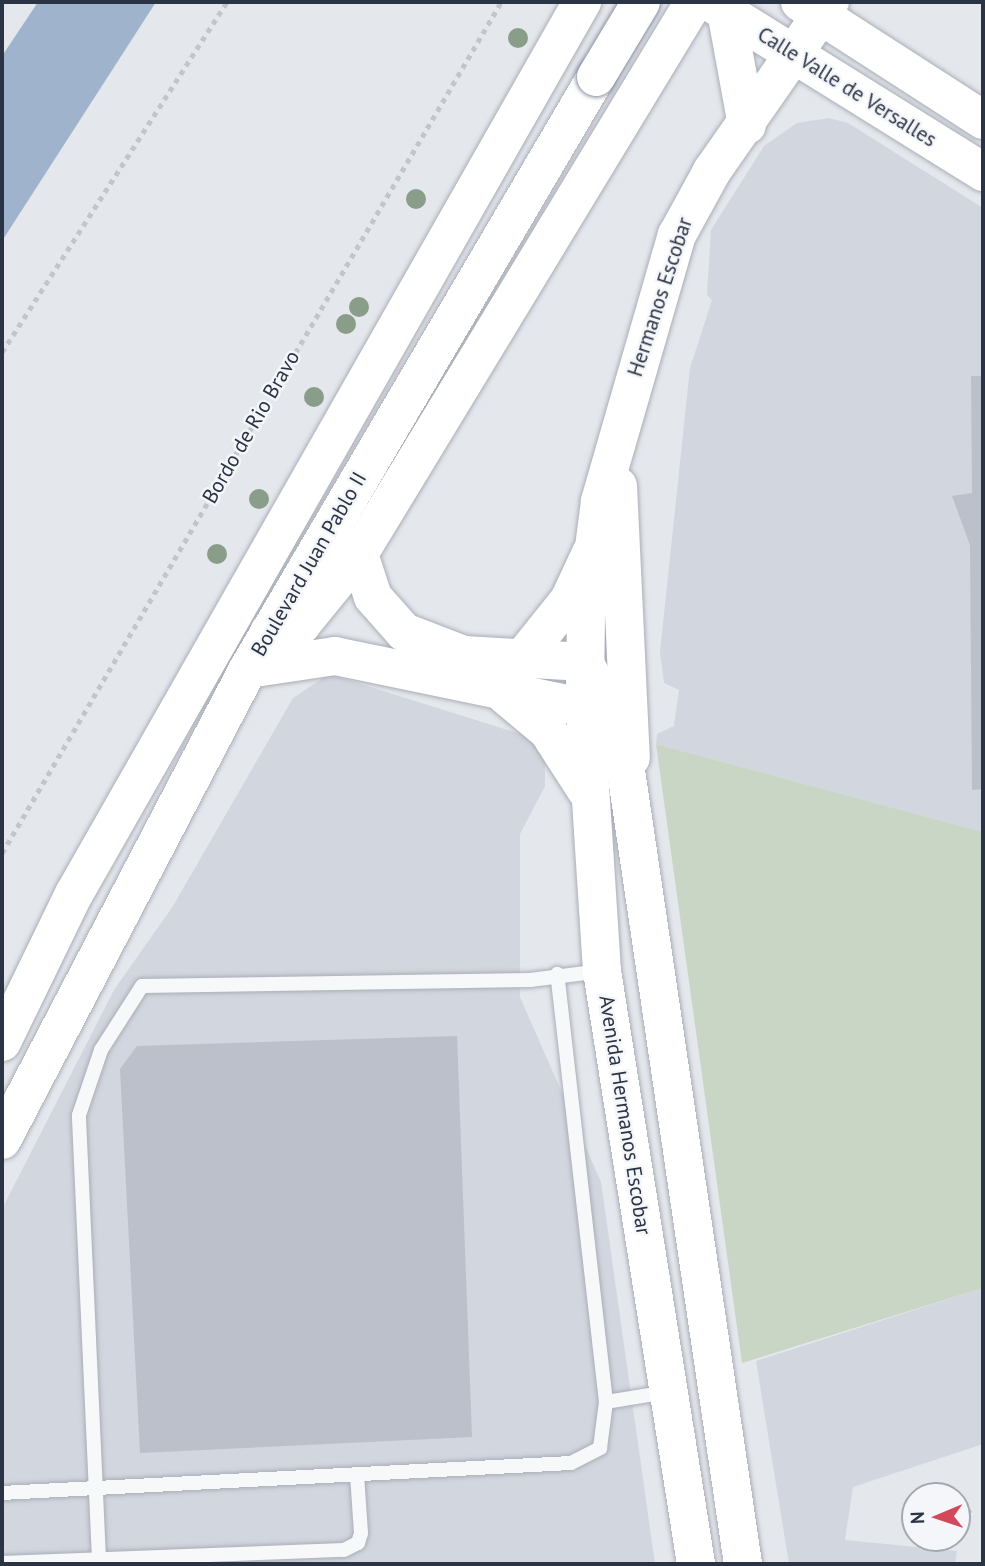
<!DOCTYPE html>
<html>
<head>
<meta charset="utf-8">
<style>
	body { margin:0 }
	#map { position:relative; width:985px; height:1566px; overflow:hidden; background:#e4e7ec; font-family:"PT Sans",sans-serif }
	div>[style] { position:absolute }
	.built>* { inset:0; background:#d2d6de }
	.green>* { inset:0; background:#c9d6c5 }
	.water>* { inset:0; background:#9fb4cc }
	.building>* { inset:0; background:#bbc0ca }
	.path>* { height:4.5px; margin-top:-2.25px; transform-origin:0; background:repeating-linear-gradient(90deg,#c2c5cb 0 5px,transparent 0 10px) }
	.roads { filter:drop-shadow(0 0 2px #a9aeb7) drop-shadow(0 0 2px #a9aeb7) }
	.lane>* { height:14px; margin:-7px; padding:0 7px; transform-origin:7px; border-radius:7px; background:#f7f8fa }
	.secondary>* { height:38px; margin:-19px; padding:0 19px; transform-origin:19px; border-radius:19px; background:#fff }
	.primary>* { height:38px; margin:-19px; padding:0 19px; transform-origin:19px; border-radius:19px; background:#fff }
	.highway>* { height:38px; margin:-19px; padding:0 19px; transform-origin:19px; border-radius:19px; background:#fff }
	.bridges { filter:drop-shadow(0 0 2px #8b94a3) drop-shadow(0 0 2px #8b94a3) }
	.highway-bridge>* { height:38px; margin:-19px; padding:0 19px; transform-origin:19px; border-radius:19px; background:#fff }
	.trees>* { width:20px; height:20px; margin:-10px; border-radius:50%; background:#899d89 }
	span { translate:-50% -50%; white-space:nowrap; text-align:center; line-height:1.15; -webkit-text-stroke:5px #f4f6f9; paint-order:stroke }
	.street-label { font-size:21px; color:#2b3445 }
	.frame { position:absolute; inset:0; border:4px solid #2b3445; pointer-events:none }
	.north { position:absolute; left:901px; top:1482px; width:70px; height:70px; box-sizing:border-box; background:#f4f6f9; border:2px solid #a4a8b1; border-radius:50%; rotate:268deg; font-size:19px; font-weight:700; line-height:28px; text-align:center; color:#2b3445 }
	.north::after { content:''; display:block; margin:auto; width:24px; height:32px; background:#d1495b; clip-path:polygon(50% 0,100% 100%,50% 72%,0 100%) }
</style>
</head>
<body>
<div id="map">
	<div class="built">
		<i style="clip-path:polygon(829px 118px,848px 123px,983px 208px,983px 832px,656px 744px,657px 734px,674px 726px,679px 690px,664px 683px,660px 652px,690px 368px,712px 300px,707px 295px,711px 230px,764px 146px,797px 123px)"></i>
		<i style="clip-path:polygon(329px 674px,530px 737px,545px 757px,545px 786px,520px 834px,520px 997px,601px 1182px,655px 1564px,2px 1564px,2px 1209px,114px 990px,173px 906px,293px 698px)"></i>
		<i style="clip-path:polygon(983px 1288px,983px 1444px,853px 1487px,845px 1540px,957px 1551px,955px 1564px,789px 1564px,756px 1361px)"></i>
	</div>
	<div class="green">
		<i style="clip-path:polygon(656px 744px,983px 832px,983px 1288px,742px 1363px)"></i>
	</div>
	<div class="water">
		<i style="clip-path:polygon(38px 2px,156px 2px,2px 241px,2px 56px)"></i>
	</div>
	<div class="building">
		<i style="clip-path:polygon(971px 376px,983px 376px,983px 789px,972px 790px,970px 545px,952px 496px,972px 493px)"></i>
		<i style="clip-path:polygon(457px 1036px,472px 1437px,140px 1453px,120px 1069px,137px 1046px)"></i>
		<i style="clip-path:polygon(960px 1495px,972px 1512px,957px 1525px,957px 1496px)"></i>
	</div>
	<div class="path">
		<i style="left:2px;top:352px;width:416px;rotate:-57.3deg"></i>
		<i style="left:2px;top:853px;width:987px;rotate:-59.61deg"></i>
	</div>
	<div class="roads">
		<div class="lane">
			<i style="left:606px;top:1402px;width:62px;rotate:-9.3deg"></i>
			<i style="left:2px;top:1493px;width:570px;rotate:-3.02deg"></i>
			<i style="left:571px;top:1463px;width:33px;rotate:-27deg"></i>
			<i style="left:600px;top:1448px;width:46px;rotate:-82.6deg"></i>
			<i style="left:606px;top:1402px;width:431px;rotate:-96.5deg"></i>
			<i style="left:99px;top:1559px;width:444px;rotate:-92.6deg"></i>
			<i style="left:79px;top:1115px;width:69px;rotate:-71.3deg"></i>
			<i style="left:101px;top:1050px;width:76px;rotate:-57.4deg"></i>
			<i style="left:142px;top:986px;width:388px;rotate:-0.9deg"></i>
			<i style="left:530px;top:980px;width:72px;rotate:-7.2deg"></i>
			<i style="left:2px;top:1563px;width:342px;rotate:-2.2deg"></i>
			<i style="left:344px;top:1550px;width:16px;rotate:-27deg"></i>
			<i style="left:358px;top:1543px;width:10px;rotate:-73deg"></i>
			<i style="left:361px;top:1533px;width:59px;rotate:-93.9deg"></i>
		</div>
		<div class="secondary">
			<i style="left:710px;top:2px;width:322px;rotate:31.9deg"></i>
			<i style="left:800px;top:2px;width:218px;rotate:32.8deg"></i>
			<i style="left:726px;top:11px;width:116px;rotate:79.6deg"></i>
			<i style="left:618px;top:486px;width:272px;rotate:87.3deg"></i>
			<i style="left:585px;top:694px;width:86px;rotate:-89.3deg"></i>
			<i style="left:586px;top:608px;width:108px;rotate:-82.5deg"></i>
			<i style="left:600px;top:501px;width:277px;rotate:-73.9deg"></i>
			<i style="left:677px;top:235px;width:73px;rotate:-61.3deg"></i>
			<i style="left:712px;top:171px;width:206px;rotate:-55.1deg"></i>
		</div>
		<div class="primary">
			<i style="left:359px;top:554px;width:45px;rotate:72deg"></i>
			<i style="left:373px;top:597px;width:47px;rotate:48.5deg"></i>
			<i style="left:404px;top:632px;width:64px;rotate:21deg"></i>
			<i style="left:464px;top:655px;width:120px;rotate:3.3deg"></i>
			<i style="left:584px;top:662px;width:77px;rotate:62.1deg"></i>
			<i style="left:620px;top:730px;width:843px;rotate:81.61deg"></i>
			<i style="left:521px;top:660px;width:77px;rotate:-51.3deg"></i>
			<i style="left:569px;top:600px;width:52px;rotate:-64.9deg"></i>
			<i style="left:248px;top:669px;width:88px;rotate:-8.5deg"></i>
			<i style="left:335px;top:656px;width:255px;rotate:11.7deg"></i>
			<i style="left:585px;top:708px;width:264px;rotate:86.3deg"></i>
			<i style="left:602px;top:971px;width:600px;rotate:80.99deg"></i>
			<i style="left:506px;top:696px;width:55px;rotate:39.8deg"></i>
			<i style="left:548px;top:731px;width:70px;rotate:57.2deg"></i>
		</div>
		<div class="highway">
			<i style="left:269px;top:632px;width:33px;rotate:-12deg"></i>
			<i style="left:301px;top:625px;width:92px;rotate:-50.8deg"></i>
			<i style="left:359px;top:554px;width:646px;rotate:-58.75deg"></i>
			<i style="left:2px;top:1042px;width:165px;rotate:-64.1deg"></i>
			<i style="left:74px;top:894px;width:1027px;rotate:-60.34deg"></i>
			<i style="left:2px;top:1140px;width:531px;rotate:-62.42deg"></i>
			<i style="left:248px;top:669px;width:687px;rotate:-59.55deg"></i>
		</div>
	</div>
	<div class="bridges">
		<div class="highway-bridge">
			<i style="left:596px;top:77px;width:87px;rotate:-59deg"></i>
		</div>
	</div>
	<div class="trees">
		<i style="left:518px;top:38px"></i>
		<i style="left:416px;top:199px"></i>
		<i style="left:359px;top:307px"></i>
		<i style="left:346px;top:324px"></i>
		<i style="left:314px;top:397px"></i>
		<i style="left:259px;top:499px"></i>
		<i style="left:217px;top:554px"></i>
	</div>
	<div class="street-label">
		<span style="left:847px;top:87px;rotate:32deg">Calle Valle de Versalles</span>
		<span style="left:660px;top:297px;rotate:-72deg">Hermanos Escobar</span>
		<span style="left:251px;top:427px;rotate:-60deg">Bordo de Rio Bravo</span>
		<span style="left:309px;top:564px;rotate:-60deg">Boulevard Juan Pablo II</span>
		<span style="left:625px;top:1115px;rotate:81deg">Avenida Hermanos Escobar</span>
	</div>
	<div class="frame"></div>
	<div class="north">N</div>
</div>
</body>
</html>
